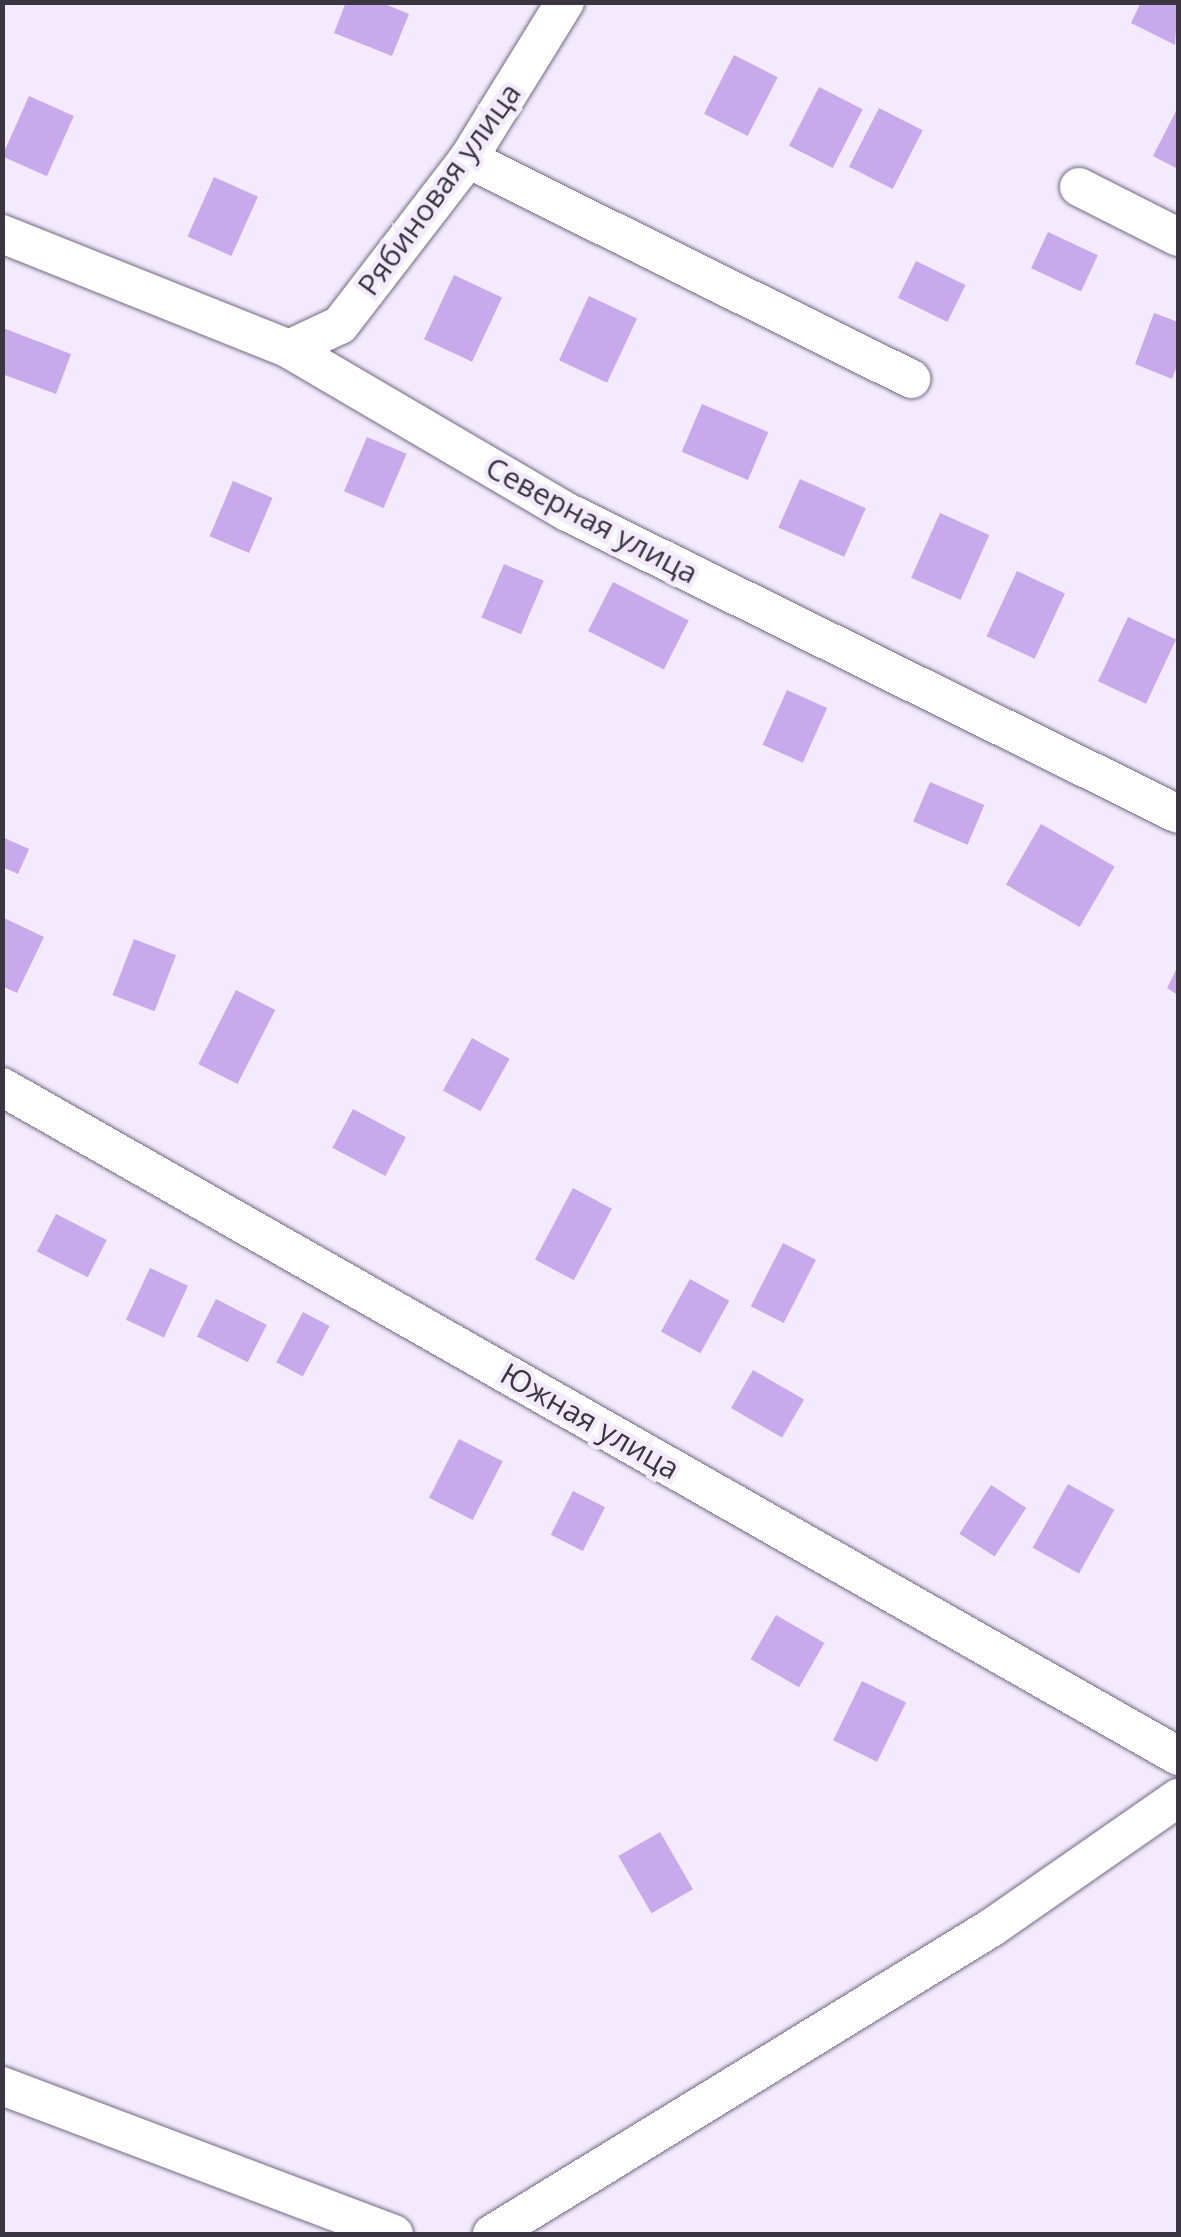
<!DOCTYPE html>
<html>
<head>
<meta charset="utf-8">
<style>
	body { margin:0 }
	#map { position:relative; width:1181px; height:2237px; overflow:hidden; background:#f3ebfd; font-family:"Open Sans",sans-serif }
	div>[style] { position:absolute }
	.building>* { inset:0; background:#c8a9ec; transform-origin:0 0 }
	.roads { filter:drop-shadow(0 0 2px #746982) drop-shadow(0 0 2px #746982) }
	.minor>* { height:38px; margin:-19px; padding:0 19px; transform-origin:19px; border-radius:19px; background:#fff }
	span { translate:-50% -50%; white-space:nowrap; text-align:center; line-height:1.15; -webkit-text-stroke:9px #f3ebfd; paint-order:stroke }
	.street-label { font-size:30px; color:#3a3540 }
	.frame { position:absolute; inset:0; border:5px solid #3a3540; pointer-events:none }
</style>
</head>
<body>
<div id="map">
	<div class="building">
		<i style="clip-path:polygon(346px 2px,380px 2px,409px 14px,392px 56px,334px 33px)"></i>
		<i style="clip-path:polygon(1141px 2px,1178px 2px,1175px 45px,1131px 23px)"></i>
		<i style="left:734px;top:55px;width:49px;height:66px;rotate:27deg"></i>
		<i style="left:819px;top:87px;width:49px;height:66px;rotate:27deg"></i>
		<i style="left:29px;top:96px;width:49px;height:66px;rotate:24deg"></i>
		<i style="clip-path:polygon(1178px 107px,1178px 169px,1153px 156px)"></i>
		<i style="left:879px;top:108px;width:49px;height:66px;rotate:27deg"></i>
		<i style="left:214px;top:177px;width:48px;height:65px;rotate:24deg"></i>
		<i style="left:1048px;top:232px;width:55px;height:40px;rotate:25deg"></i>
		<i style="left:916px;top:261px;width:55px;height:41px;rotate:26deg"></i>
		<i style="left:454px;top:275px;width:53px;height:71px;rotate:25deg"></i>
		<i style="left:589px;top:296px;width:53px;height:71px;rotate:25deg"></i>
		<i style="clip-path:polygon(1154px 313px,1178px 322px,1178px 363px,1172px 379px,1135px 364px)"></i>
		<i style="clip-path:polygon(3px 328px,71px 354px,56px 394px,2px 374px)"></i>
		<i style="left:702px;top:404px;width:72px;height:52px;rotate:23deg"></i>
		<i style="left:367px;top:437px;width:43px;height:59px;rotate:23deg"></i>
		<i style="left:800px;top:479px;width:72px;height:53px;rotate:24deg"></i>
		<i style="left:233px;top:481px;width:43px;height:60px;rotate:23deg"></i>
		<i style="left:940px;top:513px;width:54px;height:71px;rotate:24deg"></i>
		<i style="left:504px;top:564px;width:43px;height:58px;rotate:23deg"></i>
		<i style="left:1017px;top:571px;width:53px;height:72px;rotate:25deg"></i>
		<i style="left:613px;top:582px;width:85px;height:55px;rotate:27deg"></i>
		<i style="left:1128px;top:617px;width:53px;height:71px;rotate:25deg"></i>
		<i style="left:787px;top:690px;width:44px;height:60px;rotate:24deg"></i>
		<i style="left:930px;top:782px;width:59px;height:43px;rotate:23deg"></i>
		<i style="left:1041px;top:824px;width:85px;height:70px;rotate:30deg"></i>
		<i style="clip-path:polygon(2px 837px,29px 849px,18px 874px,2px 867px)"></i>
		<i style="clip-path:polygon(2px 917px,44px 937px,17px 993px,2px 986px)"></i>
		<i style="left:134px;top:939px;width:45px;height:60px;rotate:21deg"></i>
		<i style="clip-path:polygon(1178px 966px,1178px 995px,1167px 988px)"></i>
		<i style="left:236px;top:990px;width:44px;height:83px;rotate:27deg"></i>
		<i style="left:472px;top:1038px;width:43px;height:60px;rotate:29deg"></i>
		<i style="left:353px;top:1109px;width:60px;height:44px;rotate:28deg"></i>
		<i style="left:573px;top:1188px;width:44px;height:81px;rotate:28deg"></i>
		<i style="left:56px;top:1214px;width:57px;height:42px;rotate:27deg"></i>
		<i style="left:783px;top:1243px;width:37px;height:71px;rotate:27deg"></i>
		<i style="left:150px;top:1268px;width:42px;height:57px;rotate:25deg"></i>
		<i style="left:690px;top:1279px;width:45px;height:60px;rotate:29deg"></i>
		<i style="left:216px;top:1299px;width:57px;height:42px;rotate:27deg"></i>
		<i style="left:303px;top:1312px;width:30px;height:57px;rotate:28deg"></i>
		<i style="left:753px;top:1370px;width:59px;height:44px;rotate:30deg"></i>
		<i style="left:459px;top:1439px;width:49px;height:66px;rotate:27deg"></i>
		<i style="left:1068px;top:1484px;width:53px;height:73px;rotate:29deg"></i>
		<i style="left:991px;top:1485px;width:42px;height:58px;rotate:33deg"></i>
		<i style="left:573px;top:1491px;width:36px;height:49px;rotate:27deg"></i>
		<i style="left:776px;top:1615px;width:56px;height:51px;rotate:30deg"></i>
		<i style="left:862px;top:1681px;width:49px;height:66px;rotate:26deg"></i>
		<i style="left:660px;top:1832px;width:66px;height:48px;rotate:60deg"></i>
	</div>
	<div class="roads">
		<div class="minor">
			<i style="left:468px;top:159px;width:495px;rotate:26.4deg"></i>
			<i style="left:1079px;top:187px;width:111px;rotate:26.8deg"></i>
			<i style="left:2px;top:234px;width:309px;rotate:21.8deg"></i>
			<i style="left:289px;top:349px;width:324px;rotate:30.4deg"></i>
			<i style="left:569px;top:513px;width:679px;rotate:26.3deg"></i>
			<i style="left:289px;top:349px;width:56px;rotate:-25.2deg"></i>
			<i style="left:340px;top:325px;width:210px;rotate:-52.4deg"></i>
			<i style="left:468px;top:159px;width:185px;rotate:-58.3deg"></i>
			<i style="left:2px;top:1087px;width:1353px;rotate:29.63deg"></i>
			<i style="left:2px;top:2086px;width:419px;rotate:20.7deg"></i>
			<i style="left:492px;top:2234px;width:585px;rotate:-31.52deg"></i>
			<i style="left:991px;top:1928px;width:228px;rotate:-34.8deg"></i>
		</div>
	</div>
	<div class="street-label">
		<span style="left:439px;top:189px;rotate:-54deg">Рябиновая улица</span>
		<span style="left:592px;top:520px;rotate:28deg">Северная улица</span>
		<span style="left:590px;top:1421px;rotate:30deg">Южная улица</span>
	</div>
	<div class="frame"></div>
</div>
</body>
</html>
